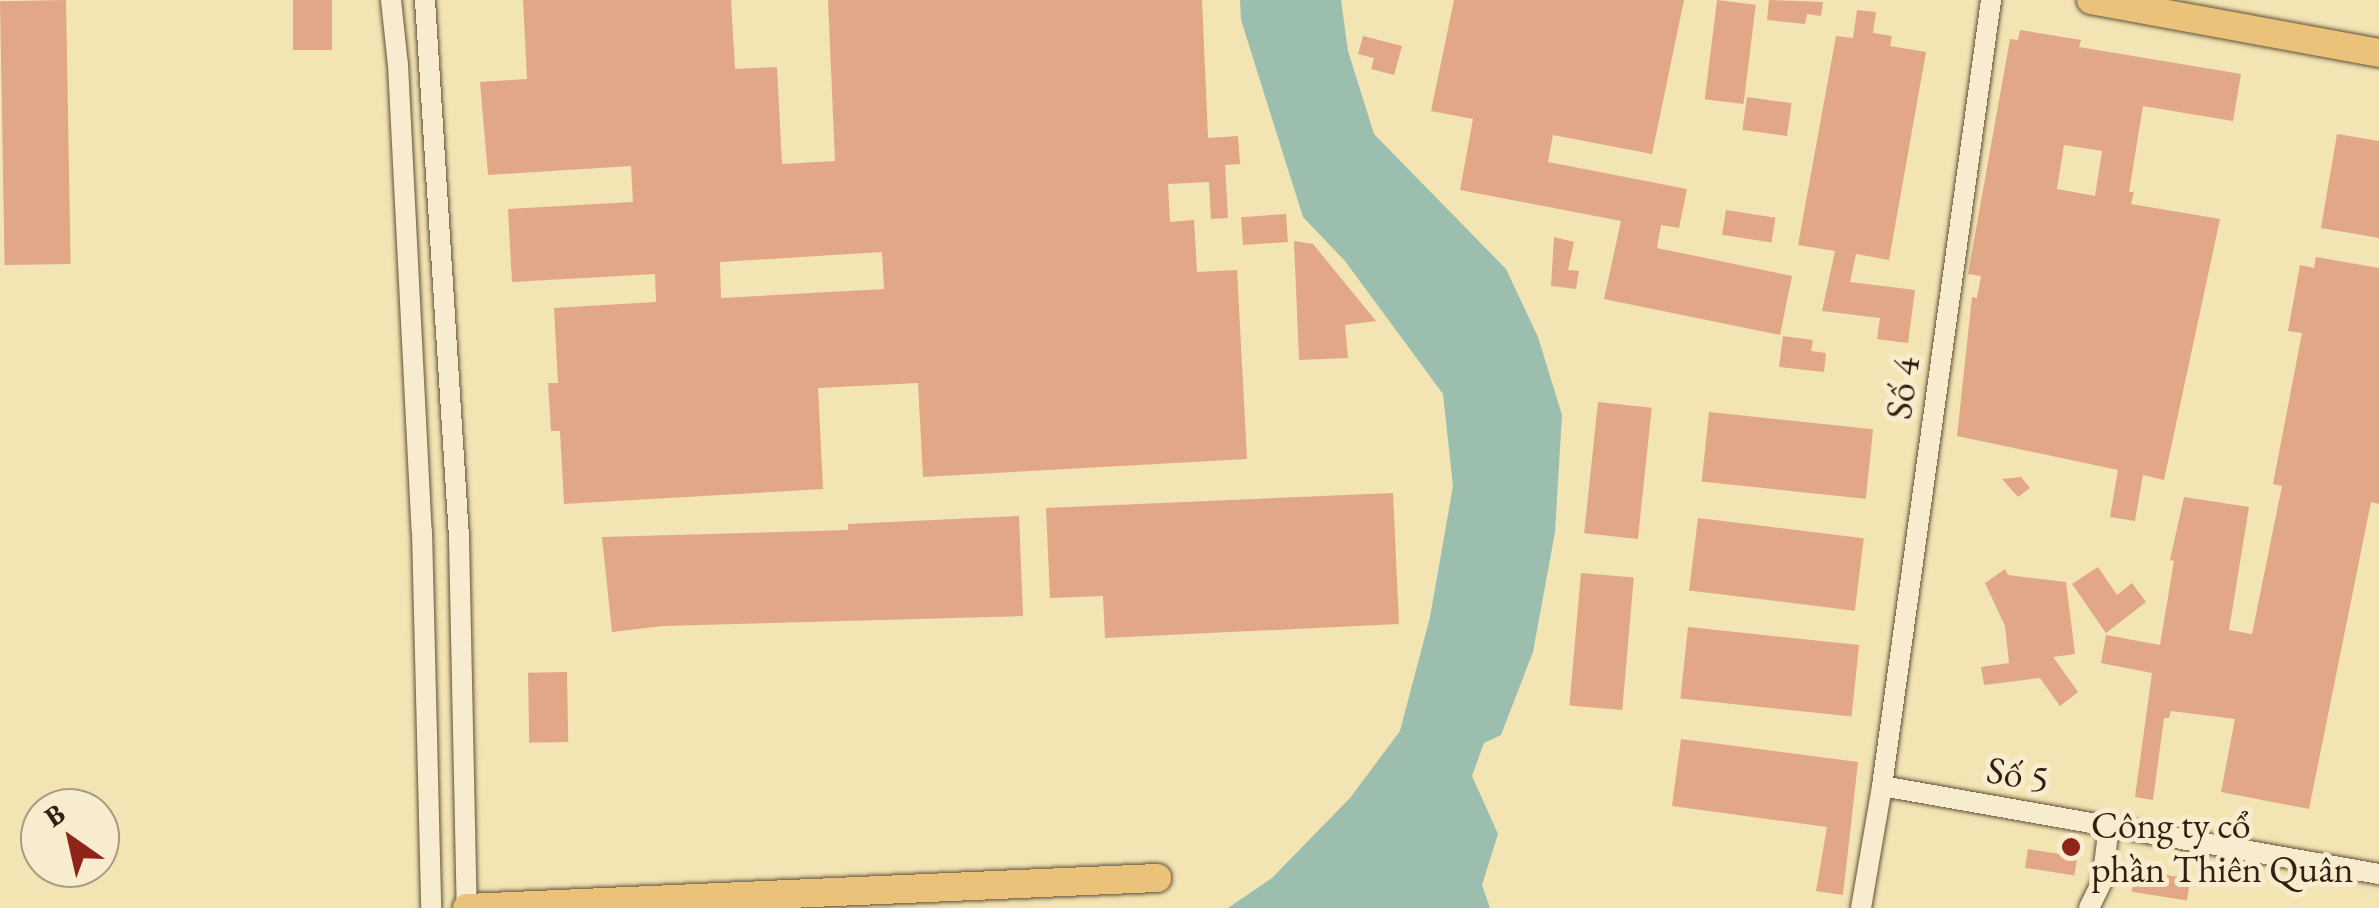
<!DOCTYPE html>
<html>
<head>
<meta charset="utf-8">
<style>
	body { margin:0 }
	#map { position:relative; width:2379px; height:908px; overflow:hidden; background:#f3e4b4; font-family:"EB Garamond",serif }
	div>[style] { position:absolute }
	.water>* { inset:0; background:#9bbeaf }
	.building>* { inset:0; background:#e1a786; transform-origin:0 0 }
	.roads { filter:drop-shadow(0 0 2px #625038) drop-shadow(0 0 2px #625038) }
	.minor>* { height:20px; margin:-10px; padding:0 10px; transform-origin:10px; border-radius:10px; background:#f7edce }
	.major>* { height:28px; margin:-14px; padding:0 14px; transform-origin:14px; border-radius:14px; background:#eac27a }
	.dots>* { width:28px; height:28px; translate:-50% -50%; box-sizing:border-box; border:5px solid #f7edce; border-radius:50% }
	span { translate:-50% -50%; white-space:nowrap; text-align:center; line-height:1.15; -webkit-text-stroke:10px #f7edce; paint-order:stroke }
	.street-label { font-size:38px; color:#321f0f }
	.poi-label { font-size:38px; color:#321f0f }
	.left { translate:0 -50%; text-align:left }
	.north { position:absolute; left:20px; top:788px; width:100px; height:100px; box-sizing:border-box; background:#f7edce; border:2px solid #a89b82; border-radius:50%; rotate:326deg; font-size:28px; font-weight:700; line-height:40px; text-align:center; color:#321f0f }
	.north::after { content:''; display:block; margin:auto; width:35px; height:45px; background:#8f2418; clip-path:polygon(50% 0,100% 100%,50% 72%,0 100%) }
</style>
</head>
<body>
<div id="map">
	<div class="water">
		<i style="clip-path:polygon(1240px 0,1341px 0,1348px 51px,1374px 134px,1506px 269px,1538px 337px,1562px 415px,1555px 532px,1533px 652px,1501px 735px,1484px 743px,1472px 776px,1498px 834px,1482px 885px,1490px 908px,1228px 908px,1272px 878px,1350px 798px,1400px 731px,1430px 617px,1453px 486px,1443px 394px,1345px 261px,1303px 217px,1241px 20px)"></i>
	</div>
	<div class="building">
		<i style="left:66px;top:0;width:264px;height:66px;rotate:89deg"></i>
		<i style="left:293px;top:0;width:39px;height:50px"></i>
		<i style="clip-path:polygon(evenodd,523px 0,731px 0,735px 69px,777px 67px,782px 164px,835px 161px,828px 0,1202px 0,1208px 138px,1238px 136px,1240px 164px,1225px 165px,1228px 218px,1211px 219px,1209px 182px,1168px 184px,1170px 222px,1194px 220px,1197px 272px,1237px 270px,1247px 459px,923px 477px,918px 383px,818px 388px,823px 489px,564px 504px,560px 431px,551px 431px,548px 383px,558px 383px,554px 308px,656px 302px,655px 274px,512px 282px,508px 209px,633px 202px,631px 166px,488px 175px,480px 82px,527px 79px,523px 0,882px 252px,884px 289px,721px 298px,720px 262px,882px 252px)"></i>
		<i style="clip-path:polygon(1454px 0,1684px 0,1652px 154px,1553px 135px,1548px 162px,1687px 189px,1679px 228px,1661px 225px,1657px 248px,1792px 276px,1780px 335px,1604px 299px,1621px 221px,1460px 190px,1473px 119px,1431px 111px)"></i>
		<i style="left:1717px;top:0;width:39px;height:100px;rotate:7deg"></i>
		<i style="clip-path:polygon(1769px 0,1823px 2px,1821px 16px,1807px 14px,1805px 24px,1767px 20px)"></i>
		<i style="clip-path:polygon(1857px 10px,1876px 12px,1873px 33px,1892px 36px,1890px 46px,1926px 52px,1889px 260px,1856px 254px,1850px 282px,1915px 290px,1908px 343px,1877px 339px,1880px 318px,1822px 311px,1835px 251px,1798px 245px,1836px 36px,1853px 38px)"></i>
		<i style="clip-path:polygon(evenodd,2020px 30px,2081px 40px,2079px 47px,2241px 74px,2233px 121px,2143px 106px,2129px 192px,2134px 192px,2131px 204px,2220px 219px,2164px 480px,2143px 475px,2135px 521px,2110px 517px,2118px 470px,1957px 436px,1972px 297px,1977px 298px,1981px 276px,1968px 274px,2010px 39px,2018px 40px,2020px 30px,2064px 145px,2102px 151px,2095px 196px,2057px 189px,2064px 145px)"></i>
		<i style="clip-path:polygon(1363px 36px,1402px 46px,1394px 75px,1371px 69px,1374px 58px,1358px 54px)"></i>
		<i style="left:1747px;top:97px;width:45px;height:33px;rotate:8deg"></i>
		<i style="clip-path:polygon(2337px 134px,2379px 141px,2379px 238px,2321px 228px)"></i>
		<i style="left:1726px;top:210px;width:50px;height:25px;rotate:9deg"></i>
		<i style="left:1286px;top:214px;width:28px;height:45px;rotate:86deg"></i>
		<i style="clip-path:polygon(1554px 237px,1574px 242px,1568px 270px,1579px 271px,1576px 289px,1551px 286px)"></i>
		<i style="clip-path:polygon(1294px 241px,1313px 244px,1376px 321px,1345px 325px,1348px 358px,1299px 360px)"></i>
		<i style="clip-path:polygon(2316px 257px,2379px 268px,2379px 504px,2371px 502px,2309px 809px,2221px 792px,2235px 719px,2171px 711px,2169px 718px,2164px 718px,2153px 800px,2135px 797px,2152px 673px,2101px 663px,2106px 635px,2160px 645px,2174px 561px,2170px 560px,2184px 497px,2249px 507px,2229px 630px,2252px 634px,2282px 486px,2273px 484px,2302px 333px,2288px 331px,2300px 265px,2314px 268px)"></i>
		<i style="clip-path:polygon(1783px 336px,1813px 340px,1811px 351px,1826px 353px,1824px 372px,1779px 367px)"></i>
		<i style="left:1598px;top:402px;width:54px;height:132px;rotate:6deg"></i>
		<i style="left:1709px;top:412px;width:165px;height:70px;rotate:6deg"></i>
		<i style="clip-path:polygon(2021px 477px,2030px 488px,2018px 497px,2002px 479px)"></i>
		<i style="clip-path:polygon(1393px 493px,1399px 624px,1105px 638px,1103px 596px,1050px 598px,1046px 508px)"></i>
		<i style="clip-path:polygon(1019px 516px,1023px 616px,663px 626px,612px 632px,602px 537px,848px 530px,848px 524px)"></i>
		<i style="left:1698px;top:518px;width:167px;height:73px;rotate:7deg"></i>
		<i style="clip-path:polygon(2098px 567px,2117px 595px,2132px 583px,2146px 602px,2106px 633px,2072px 584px)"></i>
		<i style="clip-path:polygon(2005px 569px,2008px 575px,2066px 582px,2075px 654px,2053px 657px,2078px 692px,2060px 706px,2040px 678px,1984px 685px,1981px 667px,2009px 663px,2005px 626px,1985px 583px)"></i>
		<i style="left:1581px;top:573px;width:53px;height:133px;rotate:5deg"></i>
		<i style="left:1688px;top:627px;width:172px;height:72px;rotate:6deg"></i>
		<i style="left:567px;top:672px;width:70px;height:39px;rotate:89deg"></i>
		<i style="clip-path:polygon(1681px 739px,1858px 762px,1843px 895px,1816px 891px,1827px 827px,1672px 806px)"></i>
		<i style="left:2028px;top:849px;width:50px;height:19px;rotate:9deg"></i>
		<i style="left:2135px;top:870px;width:56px;height:22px;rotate:9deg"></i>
	</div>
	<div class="roads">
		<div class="minor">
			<i style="left:391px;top:0;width:65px;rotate:83.9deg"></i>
			<i style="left:398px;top:65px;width:467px;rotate:87.1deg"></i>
			<i style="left:422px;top:531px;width:377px;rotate:88.6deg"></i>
			<i style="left:425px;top:0;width:539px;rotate:86.38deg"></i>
			<i style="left:459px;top:538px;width:370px;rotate:88.8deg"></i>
			<i style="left:1882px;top:786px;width:505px;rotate:10.04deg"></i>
			<i style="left:1861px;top:908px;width:124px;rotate:-80.2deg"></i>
			<i style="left:1882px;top:786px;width:794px;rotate:-82.1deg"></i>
			<i style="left:2089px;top:908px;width:30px;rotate:-64deg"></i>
			<i style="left:2102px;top:881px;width:55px;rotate:-82.7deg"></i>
		</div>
		<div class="major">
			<i style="left:2091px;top:0;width:293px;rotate:10.4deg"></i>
			<i style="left:467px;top:908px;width:691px;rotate:-2.49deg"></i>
		</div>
	</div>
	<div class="dots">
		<i style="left:2071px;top:847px;background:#8f2418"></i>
	</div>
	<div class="street-label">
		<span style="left:1902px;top:388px;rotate:-82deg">Số 4</span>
		<span style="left:2018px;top:774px;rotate:10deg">Số 5</span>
	</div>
	<div class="poi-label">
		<span class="left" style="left:2091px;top:847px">Công ty cổ<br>phần Thiên Quân</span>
	</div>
	<div class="north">B</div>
</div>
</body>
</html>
